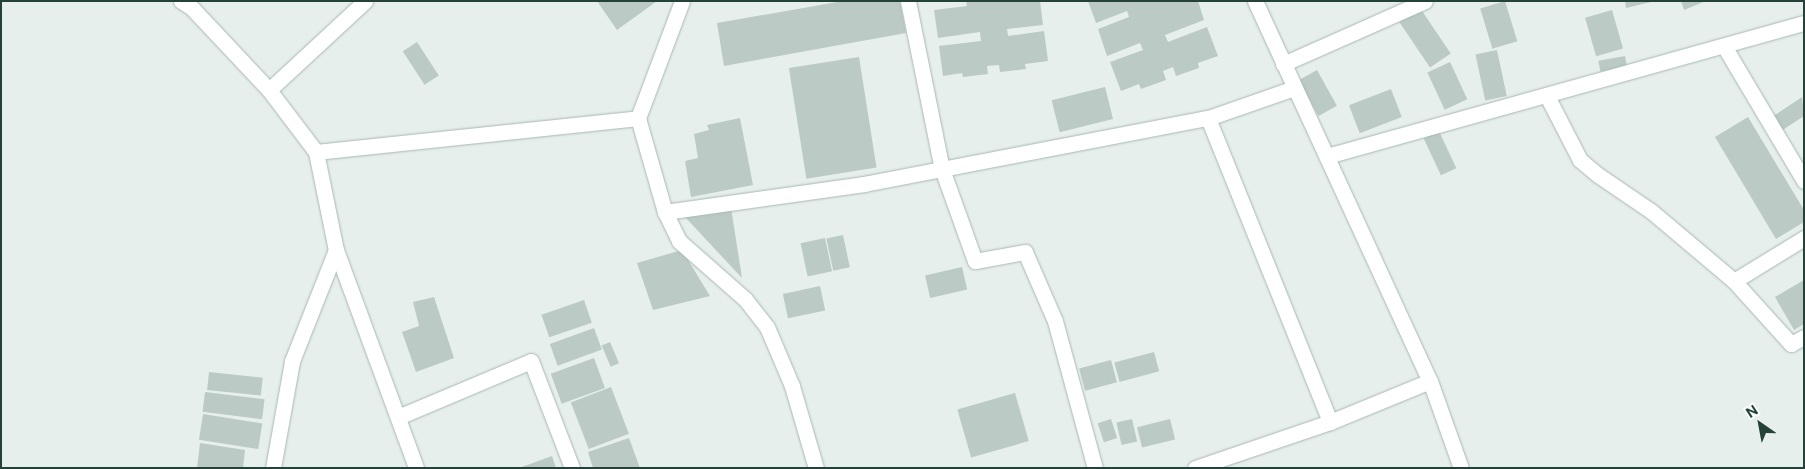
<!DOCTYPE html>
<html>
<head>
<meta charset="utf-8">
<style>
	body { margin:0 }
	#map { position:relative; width:1805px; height:469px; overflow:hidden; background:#e6efeb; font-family:"Public Sans",sans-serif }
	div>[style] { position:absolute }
	.building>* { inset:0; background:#bbcac4; transform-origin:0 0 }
	.roads { filter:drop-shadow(0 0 1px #a8b8b2) drop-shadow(0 0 1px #a8b8b2) }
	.minor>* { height:15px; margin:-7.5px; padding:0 7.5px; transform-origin:7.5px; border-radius:7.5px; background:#fff }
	span { translate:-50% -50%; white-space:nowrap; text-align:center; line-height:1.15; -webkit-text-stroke:4.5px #f7fbf9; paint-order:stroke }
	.frame { position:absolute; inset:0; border:2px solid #24423a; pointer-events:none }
	.north { position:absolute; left:1735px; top:399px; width:50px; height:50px; -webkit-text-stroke:4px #f7fbf9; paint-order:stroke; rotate:327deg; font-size:14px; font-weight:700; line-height:20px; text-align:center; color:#24423a }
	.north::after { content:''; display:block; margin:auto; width:18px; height:22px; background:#24423a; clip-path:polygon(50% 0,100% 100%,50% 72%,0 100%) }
</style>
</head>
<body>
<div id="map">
	<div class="building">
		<i style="clip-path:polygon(597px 1px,657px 1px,617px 30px)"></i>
		<i style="clip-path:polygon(843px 1px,900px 1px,906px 33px,724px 66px,717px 23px)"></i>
		<i style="clip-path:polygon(966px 1px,1040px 1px,1043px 25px,1007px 29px,1008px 36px,1044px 31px,1048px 61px,1025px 64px,1026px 69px,1000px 72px,999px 65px,987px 66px,988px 74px,963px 77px,962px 73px,943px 76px,939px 46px,981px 41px,980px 32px,938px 38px,934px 10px,967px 6px)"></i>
		<i style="clip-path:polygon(1088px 1px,1198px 1px,1204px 20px,1165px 35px,1168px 42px,1207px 27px,1218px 56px,1198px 63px,1199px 68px,1176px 76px,1173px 67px,1163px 71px,1166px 80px,1141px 89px,1139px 84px,1121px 91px,1110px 62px,1143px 50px,1140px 43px,1107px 56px,1098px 29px,1129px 17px,1127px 11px,1096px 23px)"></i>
		<i style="left:1505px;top:1px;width:42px;height:26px;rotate:73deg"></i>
		<i style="clip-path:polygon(1625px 1px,1651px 1px,1651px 2px,1626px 8px)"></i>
		<i style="clip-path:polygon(1681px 1px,1706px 1px,1684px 10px)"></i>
		<i style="left:1420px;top:8px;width:55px;height:25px;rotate:56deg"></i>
		<i style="left:1612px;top:10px;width:40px;height:28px;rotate:74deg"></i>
		<i style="left:417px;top:42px;width:40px;height:17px;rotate:57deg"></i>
		<i style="left:1497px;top:50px;width:47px;height:22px;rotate:78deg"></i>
		<i style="left:1625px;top:56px;width:11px;height:27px;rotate:80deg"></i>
		<i style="left:859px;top:57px;width:112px;height:71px;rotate:81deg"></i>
		<i style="left:1450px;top:62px;width:41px;height:25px;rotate:65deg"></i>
		<i style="left:1317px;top:70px;width:41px;height:21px;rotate:61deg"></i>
		<i style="left:1105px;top:87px;width:33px;height:55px;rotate:76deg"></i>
		<i style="left:1391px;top:89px;width:30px;height:45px;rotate:69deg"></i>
		<i style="clip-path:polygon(1802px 97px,1804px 116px,1781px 131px,1772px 117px)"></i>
		<i style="clip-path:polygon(1748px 117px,1804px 210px,1804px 222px,1776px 239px,1715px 137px)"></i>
		<i style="clip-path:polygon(740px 118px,753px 185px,691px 197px,685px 161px,698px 158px,694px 134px,709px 130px,707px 125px)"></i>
		<i style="left:1439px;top:131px;width:41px;height:17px;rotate:65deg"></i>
		<i style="clip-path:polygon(731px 208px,742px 278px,685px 217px)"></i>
		<i style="left:843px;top:235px;width:33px;height:17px;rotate:78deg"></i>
		<i style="left:825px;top:238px;width:34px;height:25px;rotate:78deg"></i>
		<i style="clip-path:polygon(682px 250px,710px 296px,653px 310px,637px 263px)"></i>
		<i style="left:962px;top:267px;width:23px;height:38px;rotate:77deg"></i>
		<i style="clip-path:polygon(1804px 280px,1804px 324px,1794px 330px,1775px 297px)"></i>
		<i style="left:820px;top:286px;width:25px;height:38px;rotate:78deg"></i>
		<i style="clip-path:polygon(434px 297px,454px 358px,416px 372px,402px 332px,419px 326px,413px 302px)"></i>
		<i style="left:584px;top:300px;width:24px;height:45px;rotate:71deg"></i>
		<i style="left:594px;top:328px;width:23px;height:47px;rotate:70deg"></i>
		<i style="left:610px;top:342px;width:23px;height:9px;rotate:67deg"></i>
		<i style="left:1154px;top:352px;width:20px;height:41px;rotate:75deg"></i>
		<i style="left:594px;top:358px;width:32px;height:46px;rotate:70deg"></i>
		<i style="left:1111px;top:360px;width:23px;height:33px;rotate:75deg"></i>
		<i style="left:209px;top:372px;width:54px;height:18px;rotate:6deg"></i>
		<i style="left:611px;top:387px;width:50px;height:43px;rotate:69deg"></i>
		<i style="left:205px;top:392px;width:60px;height:20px;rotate:7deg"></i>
		<i style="left:1015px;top:393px;width:50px;height:60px;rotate:74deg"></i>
		<i style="left:203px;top:414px;width:60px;height:26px;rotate:9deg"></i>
		<i style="left:1111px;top:419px;width:20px;height:14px;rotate:72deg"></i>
		<i style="left:1132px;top:419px;width:23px;height:16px;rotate:77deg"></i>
		<i style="left:1170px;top:419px;width:21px;height:34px;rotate:76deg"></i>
		<i style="clip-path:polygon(629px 438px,640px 468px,593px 468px,588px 452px)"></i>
		<i style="clip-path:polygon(200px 443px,245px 450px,243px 468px,197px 468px)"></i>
		<i style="clip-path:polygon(552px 456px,556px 468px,519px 468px)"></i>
	</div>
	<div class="roads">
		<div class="minor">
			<i style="left:181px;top:1px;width:13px;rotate:32deg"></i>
			<i style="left:192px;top:8px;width:112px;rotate:46.8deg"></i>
			<i style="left:269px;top:90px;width:78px;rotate:52.8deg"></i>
			<i style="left:316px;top:152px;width:100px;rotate:78.5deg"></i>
			<i style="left:336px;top:250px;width:232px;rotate:69.8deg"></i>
			<i style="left:682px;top:1px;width:125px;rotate:110.6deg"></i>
			<i style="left:638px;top:118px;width:98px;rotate:74deg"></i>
			<i style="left:665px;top:212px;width:32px;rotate:64deg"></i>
			<i style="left:679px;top:241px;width:88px;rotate:41.3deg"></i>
			<i style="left:745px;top:299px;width:36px;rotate:52deg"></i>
			<i style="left:767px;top:327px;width:64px;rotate:67deg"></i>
			<i style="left:792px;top:386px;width:85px;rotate:73.7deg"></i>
			<i style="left:908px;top:1px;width:171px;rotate:78.6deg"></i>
			<i style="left:942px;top:169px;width:98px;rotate:70.3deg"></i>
			<i style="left:975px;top:261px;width:51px;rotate:-10.2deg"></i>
			<i style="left:1025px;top:252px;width:75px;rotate:66.5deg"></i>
			<i style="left:1055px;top:321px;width:152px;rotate:74.8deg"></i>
			<i style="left:1255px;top:1px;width:418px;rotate:65.3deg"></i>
			<i style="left:1430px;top:381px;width:92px;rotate:70.4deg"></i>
			<i style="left:1724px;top:46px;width:157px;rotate:59.3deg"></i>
			<i style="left:1283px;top:64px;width:155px;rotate:-23.9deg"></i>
			<i style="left:269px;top:90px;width:131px;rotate:-42.8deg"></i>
			<i style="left:1547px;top:96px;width:72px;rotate:62.7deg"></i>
			<i style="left:1580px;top:160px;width:23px;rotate:40deg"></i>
			<i style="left:1598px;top:175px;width:64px;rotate:34.2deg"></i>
			<i style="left:1651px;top:211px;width:109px;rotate:40.1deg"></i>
			<i style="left:1734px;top:281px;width:85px;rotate:47.9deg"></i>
			<i style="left:1791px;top:344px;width:15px;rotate:-28deg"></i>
			<i style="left:1208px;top:118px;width:328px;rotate:68.1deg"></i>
			<i style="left:316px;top:152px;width:324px;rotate:-6deg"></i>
			<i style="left:1327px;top:156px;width:495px;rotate:-15.6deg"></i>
			<i style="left:665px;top:212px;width:201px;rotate:-8deg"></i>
			<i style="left:864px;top:184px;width:350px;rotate:-10.9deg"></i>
			<i style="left:1208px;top:118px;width:91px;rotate:-19.2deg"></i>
			<i style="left:1734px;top:281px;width:82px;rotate:-31.6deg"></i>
			<i style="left:398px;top:417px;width:144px;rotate:-22.8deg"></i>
			<i style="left:531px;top:361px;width:115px;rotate:69deg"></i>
			<i style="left:273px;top:468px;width:109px;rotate:-79.9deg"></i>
			<i style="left:292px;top:361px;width:119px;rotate:-68.4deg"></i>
			<i style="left:1195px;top:468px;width:143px;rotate:-18.8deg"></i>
			<i style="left:1330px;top:422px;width:108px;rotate:-22.3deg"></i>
		</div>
	</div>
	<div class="frame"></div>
	<div class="north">N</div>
</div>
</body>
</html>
